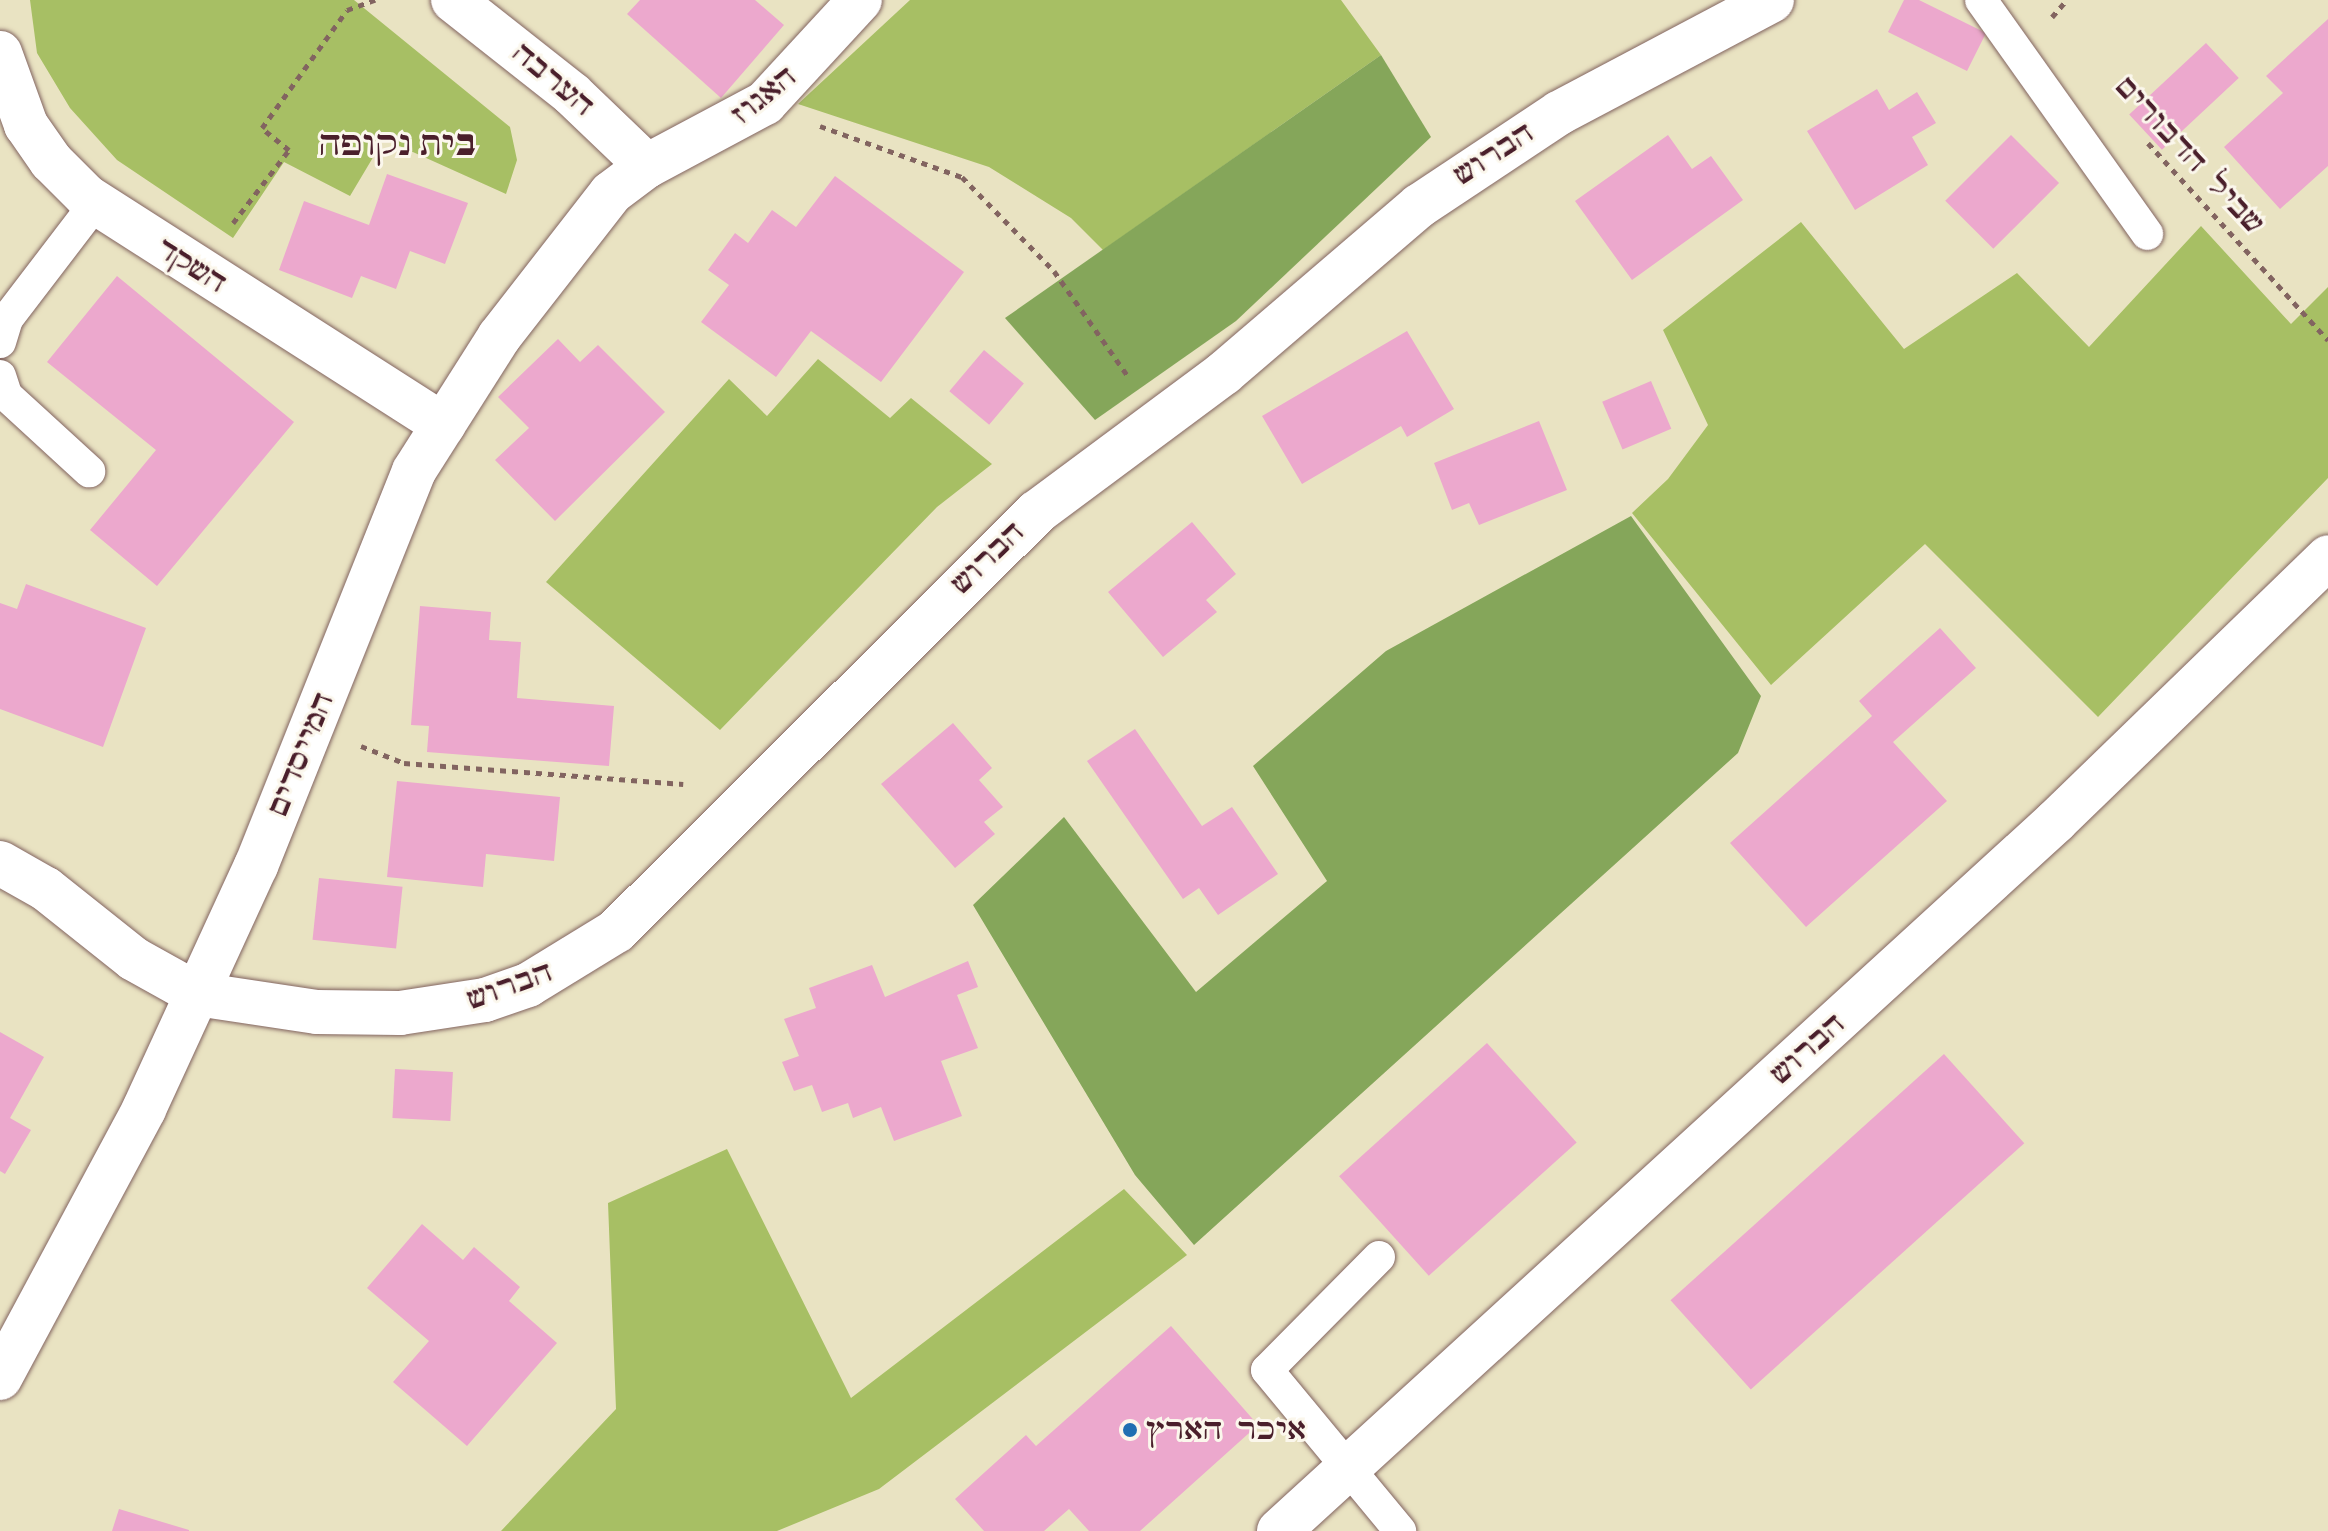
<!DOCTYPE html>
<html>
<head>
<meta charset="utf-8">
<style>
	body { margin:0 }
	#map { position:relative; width:2328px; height:1531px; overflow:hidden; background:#e9e3c2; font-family:Cardo,"Frank Ruhl Libre",serif }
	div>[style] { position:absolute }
	.green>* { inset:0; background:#a7bf64 }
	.forest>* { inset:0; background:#85a65a }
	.building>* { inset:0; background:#eca8cd; transform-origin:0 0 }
	.path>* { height:5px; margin-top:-2.5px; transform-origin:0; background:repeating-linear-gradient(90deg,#826460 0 6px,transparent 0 12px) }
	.roads { filter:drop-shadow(0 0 2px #826460) drop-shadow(0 0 2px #826460) }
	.lane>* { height:32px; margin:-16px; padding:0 16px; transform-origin:16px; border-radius:16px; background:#fff }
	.street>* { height:44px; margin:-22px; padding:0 22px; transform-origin:22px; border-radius:22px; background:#fff }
	.secondary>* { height:44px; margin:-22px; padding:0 22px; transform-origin:22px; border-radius:22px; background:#fff }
	.dots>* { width:22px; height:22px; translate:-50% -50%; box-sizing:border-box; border:4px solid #fbf7ec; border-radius:50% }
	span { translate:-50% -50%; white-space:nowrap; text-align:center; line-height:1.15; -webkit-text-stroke:6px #fbf7ec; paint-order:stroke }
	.street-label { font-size:30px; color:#4a1f2b }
	.poi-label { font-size:30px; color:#4a1f2b }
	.left { translate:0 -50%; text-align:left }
	.quarter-label { font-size:34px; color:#4a1f2b; font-weight:700 }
</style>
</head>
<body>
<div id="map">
	<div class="green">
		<i style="clip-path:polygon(30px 0,354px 0,510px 127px,517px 160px,506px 194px,384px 139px,350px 196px,284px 162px,233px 238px,117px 160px,70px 108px,37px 53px)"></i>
		<i style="clip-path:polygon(910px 0,1341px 0,1381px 55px,1103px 250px,1071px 218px,989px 167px,798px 104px)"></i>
		<i style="clip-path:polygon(1801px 222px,1904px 349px,2017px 273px,2089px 347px,2201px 226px,2291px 324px,2328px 287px,2328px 478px,2098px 717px,1925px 544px,1771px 685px,1632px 513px,1668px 479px,1708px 425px,1663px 330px)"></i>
		<i style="clip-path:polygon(818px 359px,890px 418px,911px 398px,992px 464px,937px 507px,720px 730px,546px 582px,729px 379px,767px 416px)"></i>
		<i style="clip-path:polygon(727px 1149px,851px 1398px,1124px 1189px,1187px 1255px,879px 1489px,777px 1531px,501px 1531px,616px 1409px,608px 1203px)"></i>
	</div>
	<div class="forest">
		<i style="clip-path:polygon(1381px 55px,1431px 137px,1236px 321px,1095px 420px,1005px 318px)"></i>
		<i style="clip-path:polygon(1631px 516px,1761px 696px,1738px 753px,1194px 1245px,1135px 1175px,973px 905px,1064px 817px,1196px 992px,1327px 881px,1253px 766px,1386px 651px)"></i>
	</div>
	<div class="building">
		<i style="clip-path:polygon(640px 0,755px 0,784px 25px,721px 98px,627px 14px)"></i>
		<i style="clip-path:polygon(1904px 0,1919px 0,1986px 33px,1967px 71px,1888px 32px)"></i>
		<i style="clip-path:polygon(2328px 19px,2328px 166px,2280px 209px,2224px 147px,2283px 93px,2266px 76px)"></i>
		<i style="left:2206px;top:43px;width:48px;height:105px;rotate:47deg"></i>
		<i style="clip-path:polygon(1877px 89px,1889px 110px,1917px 92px,1936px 123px,1912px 137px,1928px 165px,1855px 210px,1807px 131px)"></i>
		<i style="clip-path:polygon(1668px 135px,1692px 169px,1711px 156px,1743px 200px,1632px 280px,1575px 201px)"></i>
		<i style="left:2011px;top:135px;width:68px;height:93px;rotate:45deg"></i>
		<i style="clip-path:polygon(387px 174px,468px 203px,445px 264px,410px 251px,396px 289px,361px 276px,352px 298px,279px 270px,304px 201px,369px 225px)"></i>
		<i style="clip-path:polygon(835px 176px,964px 272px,881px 382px,811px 331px,776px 377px,701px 322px,729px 285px,708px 270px,735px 233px,748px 243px,772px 210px,796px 227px)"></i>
		<i style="clip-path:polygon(117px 276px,294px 422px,157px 586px,90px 530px,156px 450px,47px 362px)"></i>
		<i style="clip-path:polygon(1407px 331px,1454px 409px,1407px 437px,1401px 426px,1302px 484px,1262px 416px)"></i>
		<i style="clip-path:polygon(558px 339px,580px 362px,598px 345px,665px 412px,555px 521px,495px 460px,529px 428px,498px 397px)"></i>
		<i style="left:984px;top:350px;width:52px;height:54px;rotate:40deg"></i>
		<i style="left:1651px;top:381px;width:52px;height:53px;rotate:67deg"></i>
		<i style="clip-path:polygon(1539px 421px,1567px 490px,1479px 525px,1469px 503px,1452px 510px,1434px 463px)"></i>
		<i style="clip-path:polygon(1192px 522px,1236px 574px,1206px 600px,1217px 612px,1163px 657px,1108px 592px)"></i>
		<i style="clip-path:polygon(26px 584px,146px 628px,103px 747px,0 709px,0 603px,17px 609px)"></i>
		<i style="clip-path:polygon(420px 606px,491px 612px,489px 640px,521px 642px,517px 698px,614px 706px,609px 766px,427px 752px,429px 726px,411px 725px)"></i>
		<i style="clip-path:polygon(1940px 628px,1976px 668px,1893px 742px,1947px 801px,1806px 927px,1730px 843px,1872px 716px,1859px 701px)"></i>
		<i style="clip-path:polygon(953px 723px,992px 768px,979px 780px,1003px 807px,984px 822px,995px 834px,955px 868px,881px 784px)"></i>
		<i style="clip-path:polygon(1135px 729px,1202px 826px,1232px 807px,1278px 874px,1218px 915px,1199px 888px,1183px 899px,1087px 761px)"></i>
		<i style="clip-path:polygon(397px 781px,560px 797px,554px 861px,486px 854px,483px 887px,387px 877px)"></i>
		<i style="left:319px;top:878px;width:84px;height:62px;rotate:6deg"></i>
		<i style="clip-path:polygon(968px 961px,978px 987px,957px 995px,978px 1048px,941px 1061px,962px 1116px,894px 1141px,881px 1107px,853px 1118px,848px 1103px,822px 1112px,812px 1085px,794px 1091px,782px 1062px,799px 1056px,784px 1019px,816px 1008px,809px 988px,872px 965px,885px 997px)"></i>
		<i style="clip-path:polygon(0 1032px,44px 1057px,10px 1118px,31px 1130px,5px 1174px,0 1171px)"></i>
		<i style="left:1487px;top:1043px;width:134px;height:199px;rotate:48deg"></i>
		<i style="left:1944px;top:1054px;width:120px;height:368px;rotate:48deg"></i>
		<i style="left:395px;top:1069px;width:58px;height:49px;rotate:3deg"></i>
		<i style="clip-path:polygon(422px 1224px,463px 1260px,474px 1247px,520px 1287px,509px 1301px,557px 1343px,467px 1446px,393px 1382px,429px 1341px,367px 1288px)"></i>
		<i style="clip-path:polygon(1171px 1326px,1258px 1425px,1140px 1531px,1089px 1531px,1069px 1509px,1044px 1531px,984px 1531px,955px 1499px,1026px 1435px,1036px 1446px)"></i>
		<i style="clip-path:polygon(119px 1509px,189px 1530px,189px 1531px,112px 1531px)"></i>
	</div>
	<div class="path">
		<i style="left:2052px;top:17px;width:23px;rotate:-49deg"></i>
		<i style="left:820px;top:126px;width:151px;rotate:19.8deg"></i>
		<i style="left:962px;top:177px;width:132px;rotate:45.6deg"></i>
		<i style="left:1054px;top:271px;width:127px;rotate:54.9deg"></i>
		<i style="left:2148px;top:143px;width:267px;rotate:47.6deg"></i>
		<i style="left:233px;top:223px;width:92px;rotate:-52.5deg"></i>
		<i style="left:289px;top:150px;width:35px;rotate:-141deg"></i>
		<i style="left:262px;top:128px;width:145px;rotate:-54.2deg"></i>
		<i style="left:347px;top:10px;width:30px;rotate:-20deg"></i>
		<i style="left:361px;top:746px;width:46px;rotate:21.6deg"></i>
		<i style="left:404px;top:763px;width:280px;rotate:4.3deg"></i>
	</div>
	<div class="roads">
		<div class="lane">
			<i style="left:1981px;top:0;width:287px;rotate:54.6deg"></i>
			<i style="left:0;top:342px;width:24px;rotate:-73deg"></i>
			<i style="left:7px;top:319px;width:145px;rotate:-52.6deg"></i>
			<i style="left:0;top:376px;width:20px;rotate:72deg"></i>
			<i style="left:6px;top:395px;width:113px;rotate:42.5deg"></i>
			<i style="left:1379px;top:1257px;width:159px;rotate:134.7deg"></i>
			<i style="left:1267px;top:1370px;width:209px;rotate:50.4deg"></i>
		</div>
		<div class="street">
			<i style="left:453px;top:0;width:152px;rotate:38.3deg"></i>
			<i style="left:572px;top:94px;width:104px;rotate:43.8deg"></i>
			<i style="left:647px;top:166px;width:134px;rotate:-28.1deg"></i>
			<i style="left:765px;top:103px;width:140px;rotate:-47.3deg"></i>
			<i style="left:0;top:53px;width:77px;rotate:70.1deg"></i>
			<i style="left:26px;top:125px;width:44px;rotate:55.2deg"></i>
			<i style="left:51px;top:161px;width:51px;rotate:45deg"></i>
			<i style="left:87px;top:197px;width:423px;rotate:32.6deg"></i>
			<i style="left:0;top:863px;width:53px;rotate:29.5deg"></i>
			<i style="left:46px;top:889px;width:112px;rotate:38.5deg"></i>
			<i style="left:134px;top:959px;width:72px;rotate:29.1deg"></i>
			<i style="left:197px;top:994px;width:121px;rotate:8.5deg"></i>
			<i style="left:317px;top:1012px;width:83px;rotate:0.7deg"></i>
			<i style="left:400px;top:1013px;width:86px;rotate:-8.7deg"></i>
			<i style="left:485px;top:1000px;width:46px;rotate:-19.2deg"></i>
			<i style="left:528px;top:985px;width:103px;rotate:-31.5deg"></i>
			<i style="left:616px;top:931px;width:594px;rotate:-44.86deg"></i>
			<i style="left:1037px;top:512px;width:233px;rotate:-36.6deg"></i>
			<i style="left:1224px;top:373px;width:257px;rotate:-40.6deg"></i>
			<i style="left:1419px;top:206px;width:168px;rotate:-33.6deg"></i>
			<i style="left:1559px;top:113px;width:241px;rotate:-27.9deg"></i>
			<i style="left:1279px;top:1531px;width:1053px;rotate:-42.42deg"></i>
			<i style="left:2056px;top:821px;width:379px;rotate:-44.1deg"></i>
		</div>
		<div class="secondary">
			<i style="left:0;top:1378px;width:305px;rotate:-61.8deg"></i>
			<i style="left:144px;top:1109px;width:268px;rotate:-65.3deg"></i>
			<i style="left:256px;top:866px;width:425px;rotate:-68.2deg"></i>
			<i style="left:414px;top:471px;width:159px;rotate:-57.6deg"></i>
			<i style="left:499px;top:337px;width:182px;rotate:-52.1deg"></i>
			<i style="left:611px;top:193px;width:45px;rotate:-36.9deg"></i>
		</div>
	</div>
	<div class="dots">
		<i style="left:1130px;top:1430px;background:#1f6fb2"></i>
	</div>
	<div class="street-label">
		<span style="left:553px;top:80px;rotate:40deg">הערבה</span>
		<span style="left:764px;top:96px;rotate:-39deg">האגוז</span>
		<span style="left:1494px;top:154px;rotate:-33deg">הברוש</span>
		<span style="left:2189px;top:155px;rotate:47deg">שביל הדבורים</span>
		<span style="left:191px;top:266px;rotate:32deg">השקד</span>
		<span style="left:988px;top:558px;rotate:-44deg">הברוש</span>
		<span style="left:301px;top:755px;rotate:-68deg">המייסדים</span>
		<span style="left:510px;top:986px;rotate:-20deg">הברוש</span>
		<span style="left:1808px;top:1049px;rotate:-42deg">הברוש</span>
	</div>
	<div class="poi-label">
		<span class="left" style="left:1146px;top:1430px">איכר הארץ</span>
	</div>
	<div class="quarter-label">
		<span style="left:398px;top:145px">בית נקופה</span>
	</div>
</div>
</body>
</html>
